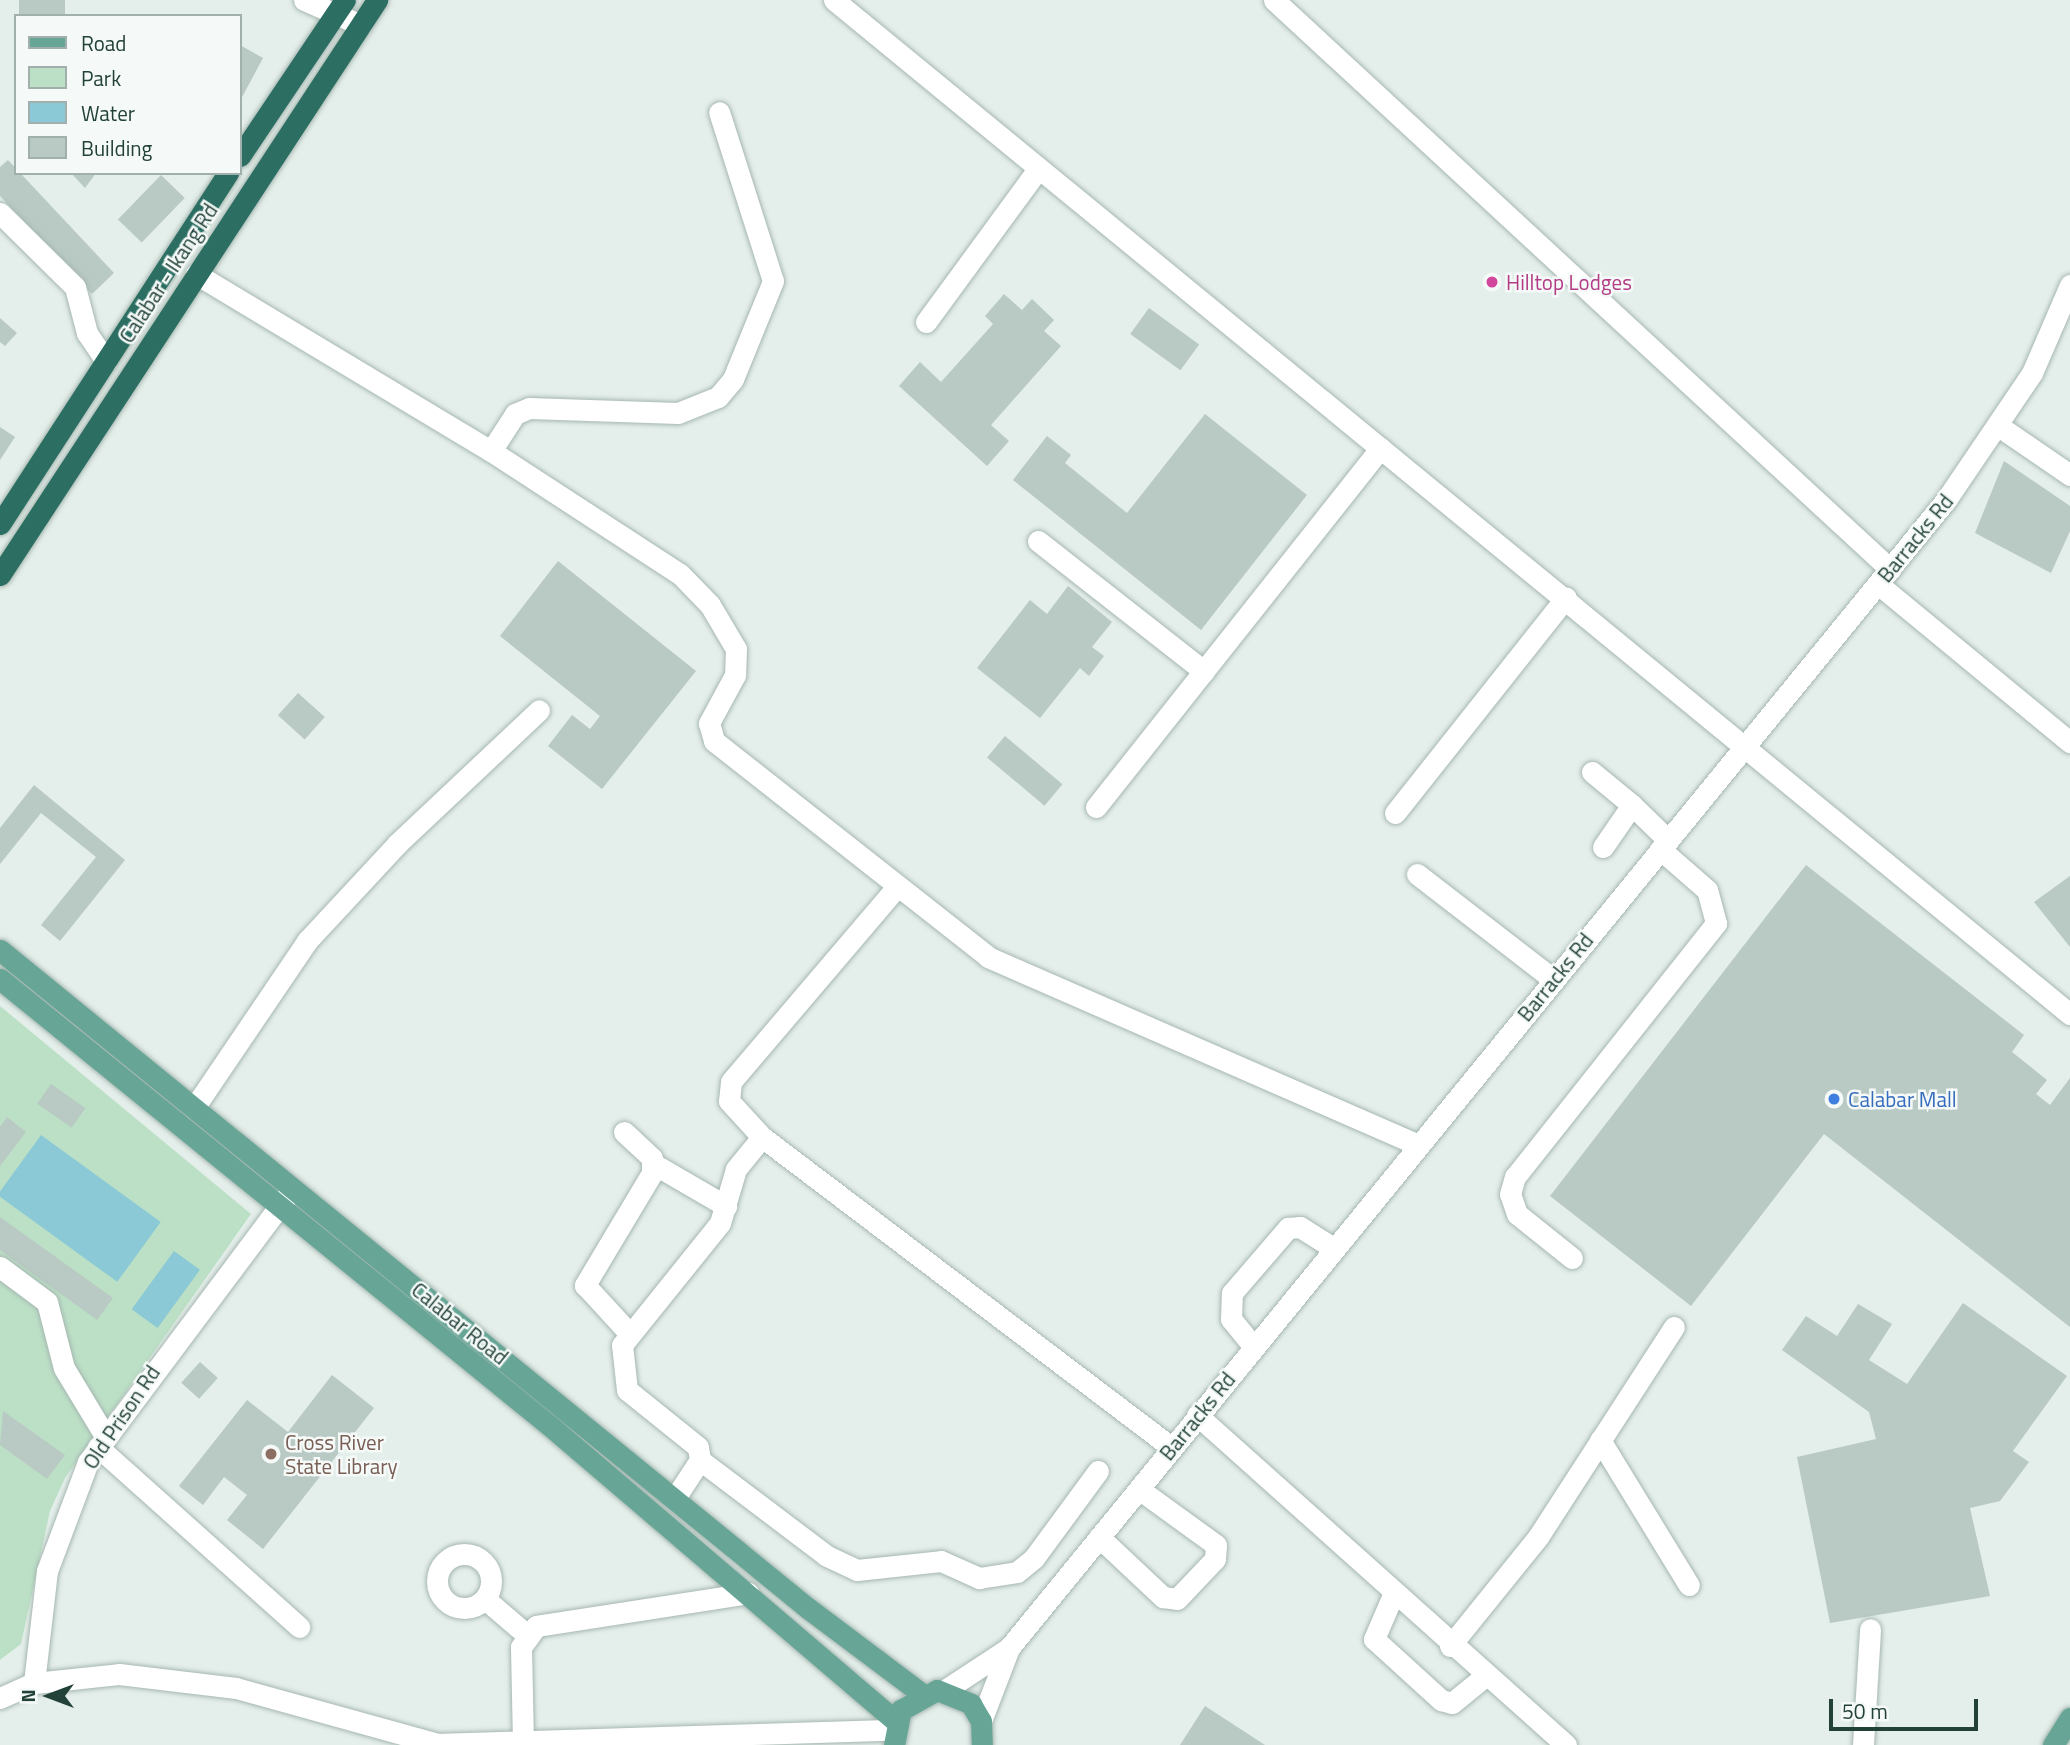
<!DOCTYPE html>
<html>
<head>
<meta charset="utf-8">
<style>
	body { margin:0 }
	#map { position:relative; width:2070px; height:1745px; overflow:hidden; background:#e4eeea; font-family:"Titillium Web",sans-serif }
	div>[style] { position:absolute }
	.green>* { inset:0; background:#bce0c6 }
	.water>* { inset:0; background:#8ac9d5; transform-origin:0 0 }
	.building>* { inset:0; background:#b9c9c3; transform-origin:0 0 }
	.roads { filter:drop-shadow(0 0 2px #a6b7b1) drop-shadow(0 0 2px #a6b7b1) }
	.minor>* { height:21px; margin:-10.5px; padding:0 10.5px; transform-origin:10.5px; border-radius:10.5px; background:#fff }
	.minor>.ring { margin:-10.5px; padding:0; box-sizing:content-box; background:none; border:21px solid #fff; border-radius:50% }
	.major>* { height:21px; margin:-10.5px; padding:0 10.5px; transform-origin:10.5px; border-radius:10.5px; background:#67a696 }
	.highway>* { height:21px; margin:-10.5px; padding:0 10.5px; transform-origin:10.5px; border-radius:10.5px; background:#2c6f62 }
	.dots>* { width:19px; height:19px; translate:-50% -50%; box-sizing:border-box; border:4px solid #f5faf8; border-radius:50% }
	span { translate:-50% -50%; white-space:nowrap; text-align:center; line-height:1.15; -webkit-text-stroke:5px #f5faf8; paint-order:stroke }
	.street-label { font-size:21px; color:#224139 }
	.hotel-label { font-size:21px; color:#b23c85 }
	.left { translate:0 -50%; text-align:left }
	.shop-label { font-size:21px; color:#366cbe }
	.education-label { font-size:21px; color:#785e54 }
	.legend { position:absolute; left:14px; top:14px; width:228px; height:161px; box-sizing:border-box; background:#f5faf8; border:2px solid #a1b0ac; margin:0; padding:9px 12px; list-style:none; font-size:21px; color:#224139 }
	.legend li { display:flex; align-items:center; gap:14px; height:35px }
	.legend b { width:35px; border:2px solid #a1b0ac }
	.north { position:absolute; left:14px; top:1661px; width:70px; height:70px; -webkit-text-stroke:5px #f5faf8; paint-order:stroke; rotate:270deg; font-size:19px; font-weight:700; line-height:28px; text-align:center; color:#224139 }
	.north::after { content:''; display:block; margin:auto; width:24px; height:32px; background:#224139; clip-path:polygon(50% 0,100% 100%,50% 72%,0 100%) }
	.scale { position:absolute; left:1829px; top:1699px; width:149px; height:32px; box-sizing:border-box; border:4px solid #224139; border-top:0; padding-left:9px; font-size:21px; line-height:24px; white-space:nowrap; color:#224139; -webkit-text-stroke:5px #f5faf8; paint-order:stroke }
</style>
</head>
<body>
<div id="map">
	<div class="green">
		<i style="clip-path:polygon(0 1006px,251px 1214px,65px 1478px,50px 1511px,21px 1644px,0 1660px)"></i>
	</div>
	<div class="water">
		<i style="left:41px;top:1135px;width:148px;height:74px;rotate:36deg"></i>
		<i style="left:174px;top:1251px;width:32px;height:72px;rotate:36deg"></i>
	</div>
	<div class="building">
		<i style="left:19px;top:0;width:46px;height:16px"></i>
		<i style="clip-path:polygon(240px 45px,263px 58px,240px 101px)"></i>
		<i style="clip-path:polygon(8px 160px,114px 273px,92px 294px,0 196px,0 167px)"></i>
		<i style="clip-path:polygon(71px 173px,96px 173px,85px 188px)"></i>
		<i style="left:161px;top:175px;width:33px;height:62px;rotate:44deg"></i>
		<i style="clip-path:polygon(1004px 294px,1022px 310px,1032px 299px,1054px 320px,1044px 331px,1061px 346px,991px 425px,1009px 441px,987px 466px,899px 386px,920px 362px,941px 382px,993px 324px,985px 316px)"></i>
		<i style="left:1149px;top:308px;width:62px;height:32px;rotate:36deg"></i>
		<i style="clip-path:polygon(0 318px,17px 333px,5px 346px,0 342px)"></i>
		<i style="clip-path:polygon(1205px 414px,1307px 495px,1201px 630px,1013px 480px,1047px 436px,1071px 455px,1065px 463px,1127px 513px)"></i>
		<i style="clip-path:polygon(0 427px,15px 437px,0 460px)"></i>
		<i style="clip-path:polygon(2004px 461px,2070px 506px,2070px 531px,2051px 573px,1975px 533px)"></i>
		<i style="clip-path:polygon(558px 561px,696px 671px,602px 789px,548px 746px,572px 715px,590px 729px,600px 716px,500px 636px)"></i>
		<i style="clip-path:polygon(1068px 586px,1112px 622px,1092px 647px,1104px 656px,1089px 676px,1080px 668px,1040px 718px,977px 668px,1030px 600px,1047px 614px)"></i>
		<i style="left:298px;top:693px;width:36px;height:30px;rotate:42deg"></i>
		<i style="left:1005px;top:736px;width:75px;height:28px;rotate:40deg"></i>
		<i style="clip-path:polygon(34px 785px,125px 860px,60px 941px,41px 925px,96px 857px,41px 813px,0 864px,0 828px)"></i>
		<i style="clip-path:polygon(1806px 865px,2024px 1035px,2012px 1052px,2047px 1080px,2036px 1094px,2050px 1105px,2070px 1078px,2070px 1327px,1824px 1134px,1691px 1306px,1550px 1196px)"></i>
		<i style="clip-path:polygon(2070px 876px,2070px 947px,2034px 902px)"></i>
		<i style="left:51px;top:1084px;width:42px;height:24px;rotate:35deg"></i>
		<i style="clip-path:polygon(7px 1117px,26px 1132px,0 1166px,0 1127px)"></i>
		<i style="clip-path:polygon(0 1217px,113px 1298px,97px 1320px,0 1250px)"></i>
		<i style="clip-path:polygon(1963px 1303px,2067px 1376px,2013px 1451px,2029px 1462px,2000px 1501px,1970px 1508px,1990px 1596px,1830px 1623px,1797px 1457px,1876px 1439px,1869px 1412px,1782px 1350px,1806px 1316px,1837px 1336px,1858px 1304px,1892px 1324px,1869px 1360px,1907px 1384px)"></i>
		<i style="left:200px;top:1362px;width:24px;height:28px;rotate:42deg"></i>
		<i style="clip-path:polygon(332px 1375px,374px 1408px,263px 1549px,227px 1520px,247px 1495px,224px 1477px,203px 1505px,179px 1486px,247px 1400px,288px 1432px)"></i>
		<i style="clip-path:polygon(3px 1411px,65px 1455px,47px 1479px,0 1445px)"></i>
		<i style="clip-path:polygon(1205px 1706px,1265px 1745px,1180px 1745px)"></i>
	</div>
	<div class="roads">
		<div class="minor">
			<i style="left:304px;top:0;width:62px;rotate:23.7deg"></i>
			<i style="left:834px;top:0;width:1599px;rotate:39.37deg"></i>
			<i style="left:1274px;top:0;width:839px;rotate:42.73deg"></i>
			<i style="left:0;top:213px;width:105px;rotate:44.6deg"></i>
			<i style="left:75px;top:287px;width:48px;rotate:75.4deg"></i>
			<i style="left:87px;top:333px;width:34px;rotate:56deg"></i>
			<i style="left:196px;top:274px;width:344px;rotate:31deg"></i>
			<i style="left:491px;top:451px;width:225px;rotate:33.1deg"></i>
			<i style="left:680px;top:574px;width:43px;rotate:45.9deg"></i>
			<i style="left:710px;top:605px;width:51px;rotate:59.4deg"></i>
			<i style="left:736px;top:649px;width:26px;rotate:92deg"></i>
			<i style="left:735px;top:675px;width:55px;rotate:118.4deg"></i>
			<i style="left:709px;top:723px;width:19px;rotate:74deg"></i>
			<i style="left:714px;top:741px;width:349px;rotate:38.2deg"></i>
			<i style="left:988px;top:957px;width:469px;rotate:23.6deg"></i>
			<i style="left:926px;top:322px;width:190px;rotate:-53.8deg"></i>
			<i style="left:2000px;top:427px;width:85px;rotate:34.4deg"></i>
			<i style="left:491px;top:451px;width:44px;rotate:-57deg"></i>
			<i style="left:515px;top:414px;width:15px;rotate:-23deg"></i>
			<i style="left:529px;top:408px;width:149px;rotate:1.9deg"></i>
			<i style="left:678px;top:413px;width:43px;rotate:-21.8deg"></i>
			<i style="left:718px;top:397px;width:23px;rotate:-50deg"></i>
			<i style="left:733px;top:379px;width:106px;rotate:-67.8deg"></i>
			<i style="left:773px;top:281px;width:177px;rotate:-107.7deg"></i>
			<i style="left:1038px;top:541px;width:211px;rotate:38.1deg"></i>
			<i style="left:1878px;top:584px;width:249px;rotate:39.5deg"></i>
			<i style="left:1592px;top:772px;width:52px;rotate:39.5deg"></i>
			<i style="left:1096px;top:807px;width:458px;rotate:-51.6deg"></i>
			<i style="left:1395px;top:813px;width:275px;rotate:-51.6deg"></i>
			<i style="left:1603px;top:847px;width:51px;rotate:-55.4deg"></i>
			<i style="left:1632px;top:805px;width:49px;rotate:44.2deg"></i>
			<i style="left:1417px;top:874px;width:172px;rotate:37.7deg"></i>
			<i style="left:895px;top:889px;width:253px;rotate:130.4deg"></i>
			<i style="left:731px;top:1082px;width:19px;rotate:96deg"></i>
			<i style="left:729px;top:1101px;width:49px;rotate:47.5deg"></i>
			<i style="left:762px;top:1137px;width:513px;rotate:37.16deg"></i>
			<i style="left:194px;top:1108px;width:202px;rotate:-55.9deg"></i>
			<i style="left:307px;top:941px;width:132px;rotate:-47.1deg"></i>
			<i style="left:397px;top:844px;width:195px;rotate:-43.3deg"></i>
			<i style="left:624px;top:1132px;width:38px;rotate:43deg"></i>
			<i style="left:652px;top:1158px;width:15px;rotate:90deg"></i>
			<i style="left:652px;top:1173px;width:131px;rotate:120.9deg"></i>
			<i style="left:585px;top:1285px;width:65px;rotate:47.5deg"></i>
			<i style="left:652px;top:1163px;width:86px;rotate:30.2deg"></i>
			<i style="left:1572px;top:1258px;width:70px;rotate:-141.3deg"></i>
			<i style="left:1517px;top:1214px;width:21px;rotate:-109deg"></i>
			<i style="left:1510px;top:1194px;width:18px;rotate:-74deg"></i>
			<i style="left:1515px;top:1177px;width:324px;rotate:-51.6deg"></i>
			<i style="left:1716px;top:923px;width:34px;rotate:-105deg"></i>
			<i style="left:1707px;top:890px;width:62px;rotate:-138.9deg"></i>
			<i style="left:0;top:1267px;width:59px;rotate:36.7deg"></i>
			<i style="left:47px;top:1302px;width:68px;rotate:75.6deg"></i>
			<i style="left:64px;top:1368px;width:79px;rotate:58.9deg"></i>
			<i style="left:1253px;top:1346px;width:35px;rotate:-129deg"></i>
			<i style="left:1231px;top:1319px;width:26px;rotate:-88deg"></i>
			<i style="left:1232px;top:1293px;width:86px;rotate:-49.3deg"></i>
			<i style="left:1288px;top:1228px;width:12px;rotate:-5deg"></i>
			<i style="left:1300px;top:1227px;width:41px;rotate:32.2deg"></i>
			<i style="left:1197px;top:1415px;width:495px;rotate:41.8deg"></i>
			<i style="left:1600px;top:1440px;width:170px;rotate:58.5deg"></i>
			<i style="left:98px;top:1447px;width:270px;rotate:41.8deg"></i>
			<i style="left:700px;top:1460px;width:159px;rotate:37.1deg"></i>
			<i style="left:827px;top:1556px;width:33px;rotate:25deg"></i>
			<i style="left:857px;top:1570px;width:84px;rotate:-6.1deg"></i>
			<i style="left:941px;top:1561px;width:42px;rotate:24.1deg"></i>
			<i style="left:979px;top:1578px;width:38px;rotate:-9deg"></i>
			<i style="left:1017px;top:1572px;width:22px;rotate:-39deg"></i>
			<i style="left:1034px;top:1558px;width:108px;rotate:-53.7deg"></i>
			<i style="left:675px;top:1498px;width:45px;rotate:-56.7deg"></i>
			<i style="left:700px;top:1460px;width:13px;rotate:-99deg"></i>
			<i style="left:698px;top:1447px;width:91px;rotate:-141.2deg"></i>
			<i style="left:627px;top:1390px;width:45px;rotate:-96.3deg"></i>
			<i style="left:622px;top:1345px;width:156px;rotate:-51.2deg"></i>
			<i style="left:720px;top:1223px;width:56px;rotate:-73.5deg"></i>
			<i style="left:736px;top:1169px;width:41px;rotate:-50.9deg"></i>
			<i style="left:1099px;top:1537px;width:88px;rotate:43.2deg"></i>
			<i style="left:1163px;top:1597px;width:14px;rotate:8deg"></i>
			<i style="left:1177px;top:1599px;width:55px;rotate:-46.5deg"></i>
			<i style="left:1215px;top:1559px;width:14px;rotate:-86deg"></i>
			<i style="left:1216px;top:1545px;width:95px;rotate:-144deg"></i>
			<i class="ring" style="left:437px;top:1554px;width:33px;height:33px"></i>
			<i style="left:1393px;top:1595px;width:48px;rotate:113.4deg"></i>
			<i style="left:1374px;top:1639px;width:91px;rotate:42.3deg"></i>
			<i style="left:1441px;top:1700px;width:11px;rotate:15deg"></i>
			<i style="left:1452px;top:1703px;width:43px;rotate:-39.3deg"></i>
			<i style="left:485px;top:1599px;width:55px;rotate:40.6deg"></i>
			<i style="left:1450px;top:1646px;width:140px;rotate:-51.1deg"></i>
			<i style="left:1538px;top:1537px;width:250px;rotate:-57.1deg"></i>
			<i style="left:34px;top:1683px;width:113px;rotate:-83.4deg"></i>
			<i style="left:47px;top:1571px;width:116px;rotate:-69.4deg"></i>
			<i style="left:88px;top:1462px;width:341px;rotate:-53.2deg"></i>
			<i style="left:945px;top:1690px;width:77px;rotate:-33.3deg"></i>
			<i style="left:1009px;top:1648px;width:1482px;rotate:-50.78deg"></i>
			<i style="left:1946px;top:500px;width:153px;rotate:-55.9deg"></i>
			<i style="left:2032px;top:373px;width:96px;rotate:-66.6deg"></i>
			<i style="left:0;top:1698px;width:37px;rotate:-24deg"></i>
			<i style="left:34px;top:1683px;width:85px;rotate:-6deg"></i>
			<i style="left:119px;top:1674px;width:118px;rotate:6.8deg"></i>
			<i style="left:236px;top:1688px;width:210px;rotate:15.5deg"></i>
			<i style="left:438px;top:1744px;width:455px;rotate:-1.8deg"></i>
			<i style="left:981px;top:1721px;width:78px;rotate:-69deg"></i>
			<i style="left:523px;top:1743px;width:96px;rotate:-91.2deg"></i>
			<i style="left:521px;top:1647px;width:26px;rotate:-54deg"></i>
			<i style="left:536px;top:1626px;width:215px;rotate:-8.8deg"></i>
			<i style="left:1863px;top:1745px;width:116px;rotate:-86.5deg"></i>
		</div>
		<div class="major">
			<i style="left:0;top:950px;width:1043px;rotate:39.17deg"></i>
			<i style="left:809px;top:1609px;width:140px;rotate:36.9deg"></i>
			<i style="left:0;top:979px;width:707px;rotate:39.09deg"></i>
			<i style="left:549px;top:1425px;width:455px;rotate:40.5deg"></i>
			<i style="left:894px;top:1745px;width:36px;rotate:-79deg"></i>
			<i style="left:901px;top:1710px;width:41px;rotate:-29.1deg"></i>
			<i style="left:937px;top:1690px;width:37px;rotate:22deg"></i>
			<i style="left:971px;top:1704px;width:20px;rotate:60deg"></i>
			<i style="left:981px;top:1721px;width:24px;rotate:88deg"></i>
			<i style="left:2053px;top:1745px;width:32px;rotate:-58deg"></i>
		</div>
		<div class="highway">
			<i style="left:240px;top:156px;width:188px;rotate:-56.1deg"></i>
			<i style="left:0;top:524px;width:419px;rotate:-57deg"></i>
			<i style="left:0;top:575px;width:688px;rotate:-56.75deg"></i>
		</div>
	</div>
	<div class="dots">
		<i style="left:1492px;top:282px;background:#d1479c"></i>
		<i style="left:1834px;top:1099px;background:#3f7fe0"></i>
		<i style="left:271px;top:1454px;background:#8d6e63"></i>
	</div>
	<div class="street-label">
		<span style="left:168px;top:273px;rotate:-57deg">Calabar - Ikang Rd</span>
		<span style="left:1915px;top:538px;rotate:-51deg">Barracks Rd</span>
		<span style="left:1555px;top:977px;rotate:-51deg">Barracks Rd</span>
		<span style="left:460px;top:1323px;rotate:39deg">Calabar Road</span>
		<span style="left:1197px;top:1416px;rotate:-51deg">Barracks Rd</span>
		<span style="left:121px;top:1417px;rotate:-56deg">Old Prison Rd</span>
	</div>
	<div class="hotel-label">
		<span class="left" style="left:1506px;top:282px">Hilltop Lodges</span>
	</div>
	<div class="shop-label">
		<span class="left" style="left:1848px;top:1099px">Calabar Mall</span>
	</div>
	<div class="education-label">
		<span class="left" style="left:285px;top:1454px">Cross River<br>State Library</span>
	</div>
	<ul class="legend">
	<li><b style="height:9px;background:#67a696"></b>Road</li>
	<li><b style="height:19px;background:#bce0c6"></b>Park</li>
	<li><b style="height:19px;background:#8ac9d5"></b>Water</li>
	<li><b style="height:19px;background:#b9c9c3"></b>Building</li>
	</ul>
	<div class="north">N</div>
	<div class="scale">50 m</div>
</div>
</body>
</html>
